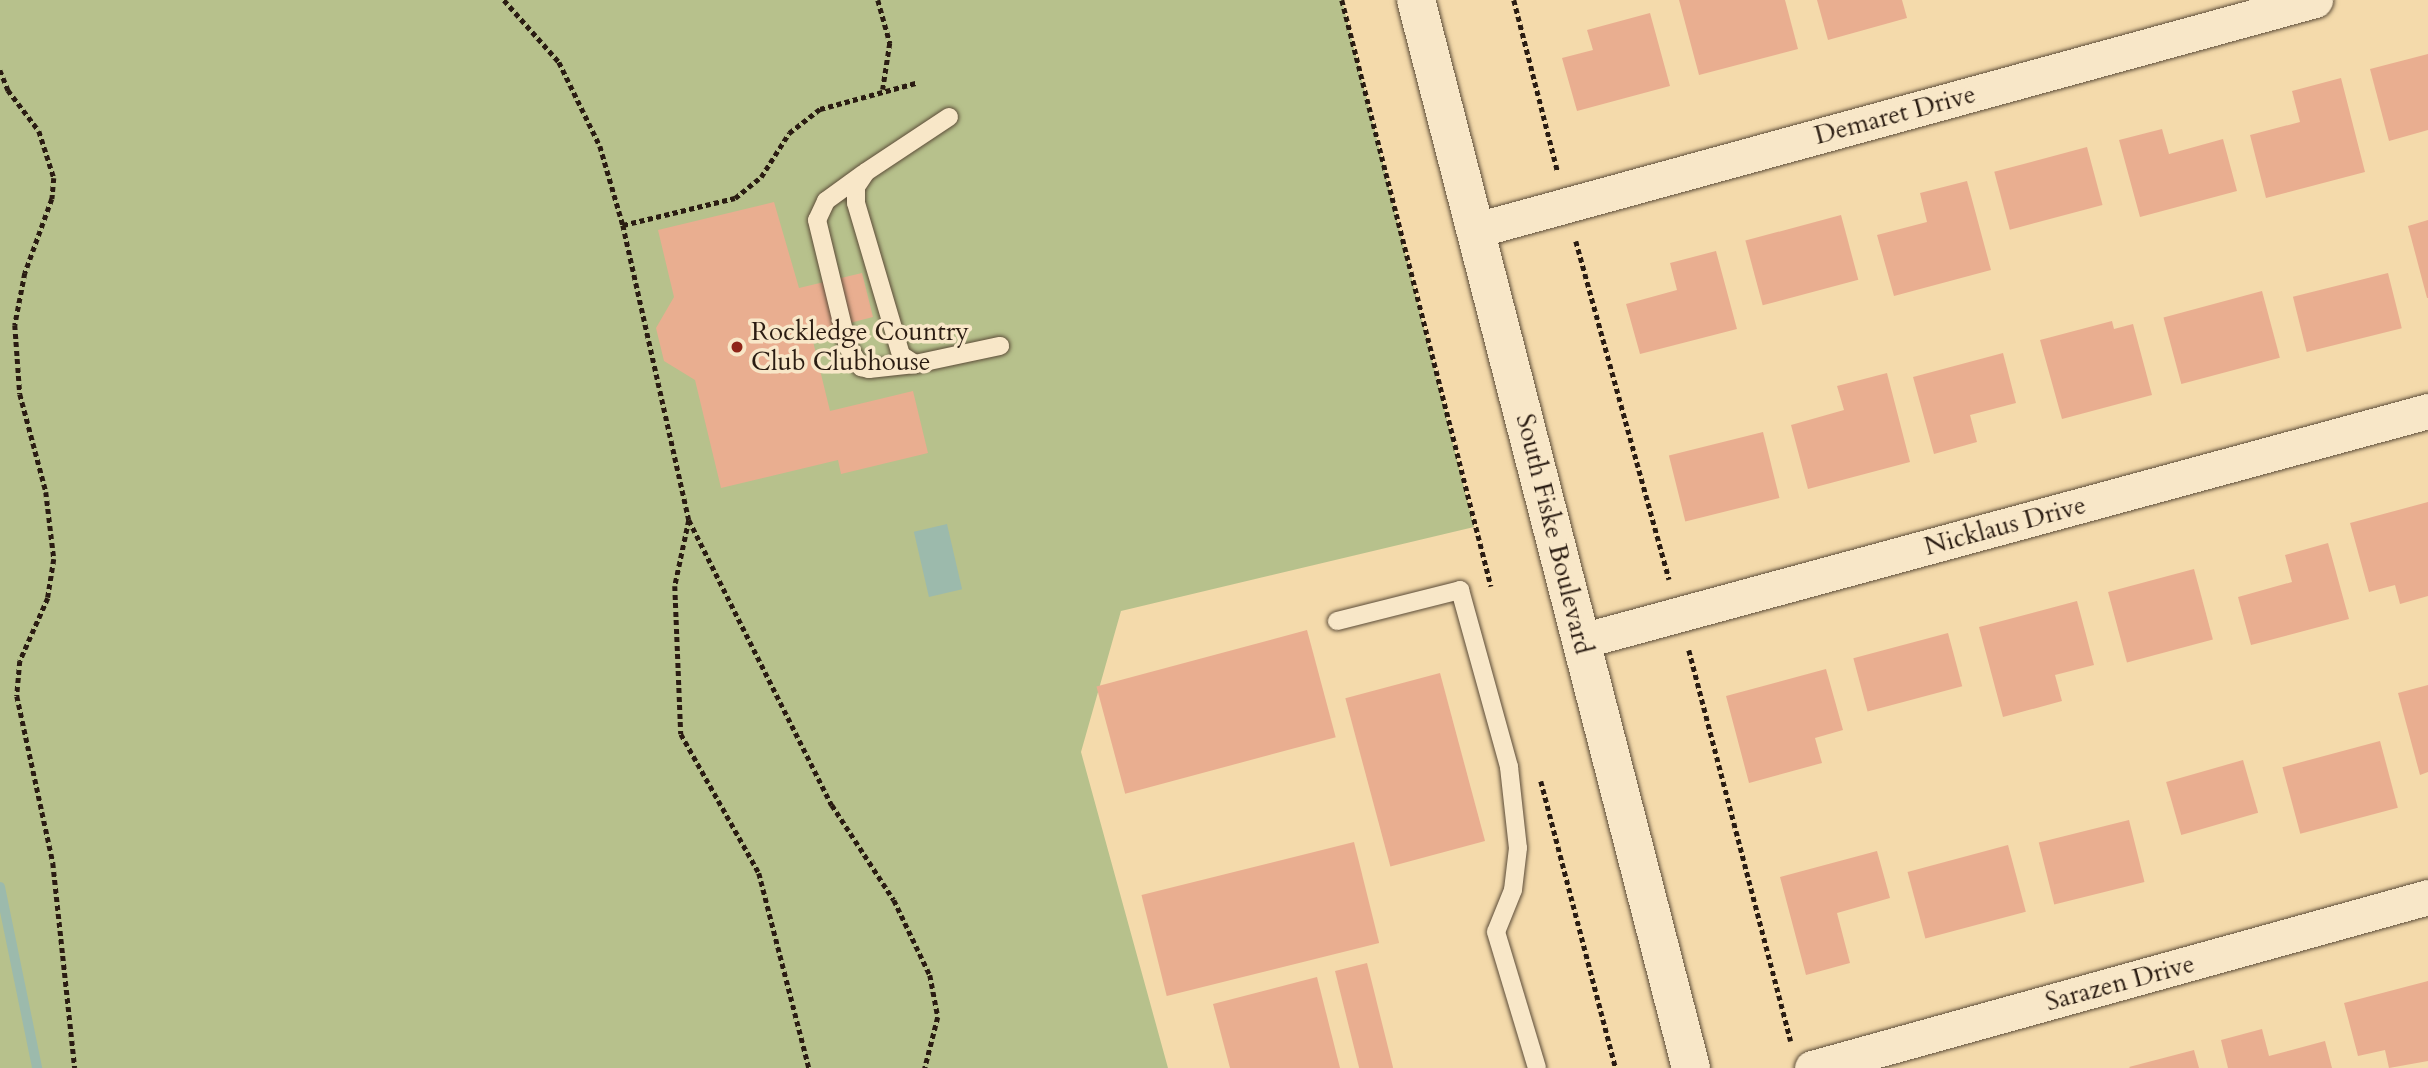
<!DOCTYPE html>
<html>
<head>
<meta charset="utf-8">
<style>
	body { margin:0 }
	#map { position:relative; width:2428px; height:1068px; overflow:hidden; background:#f4daab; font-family:Cardo,serif }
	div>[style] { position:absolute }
	.green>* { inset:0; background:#b7c18c }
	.water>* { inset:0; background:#9cbaac; transform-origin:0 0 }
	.stream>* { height:10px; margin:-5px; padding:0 5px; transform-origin:5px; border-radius:5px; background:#9cbaac }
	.building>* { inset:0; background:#e9ae90; transform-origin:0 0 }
	.path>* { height:4.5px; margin-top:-2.25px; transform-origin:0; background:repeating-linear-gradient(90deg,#2a1c12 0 5px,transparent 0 8.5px) }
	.roads { filter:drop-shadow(0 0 2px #5c4c38) drop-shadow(0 0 2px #5c4c38) }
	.lane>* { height:18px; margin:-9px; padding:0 9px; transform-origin:9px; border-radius:9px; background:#f8e7c8 }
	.street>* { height:35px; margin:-17.5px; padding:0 17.5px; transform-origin:17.5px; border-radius:17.5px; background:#f8e7c8 }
	.secondary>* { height:38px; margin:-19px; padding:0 19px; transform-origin:19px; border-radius:19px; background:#f8e7c8 }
	.dots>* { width:19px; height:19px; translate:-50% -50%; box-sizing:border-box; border:4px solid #f8e7c8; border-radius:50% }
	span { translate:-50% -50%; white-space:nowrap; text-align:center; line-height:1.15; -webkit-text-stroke:7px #f8e7c8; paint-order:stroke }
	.street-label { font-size:26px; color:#2a1c12 }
	.poi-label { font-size:26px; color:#2a1c12 }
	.left { translate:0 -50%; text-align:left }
</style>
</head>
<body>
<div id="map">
	<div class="green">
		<i style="clip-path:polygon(0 0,1342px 0,1474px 527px,1121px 611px,1081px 752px,1168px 1068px,0 1068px)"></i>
	</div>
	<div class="water">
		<i style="left:947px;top:524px;width:67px;height:34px;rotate:77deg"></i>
	</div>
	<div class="stream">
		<i style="left:0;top:887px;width:185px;rotate:78.4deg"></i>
	</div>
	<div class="building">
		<i style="clip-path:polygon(1679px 0,1785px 0,1798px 49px,1699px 75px)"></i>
		<i style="clip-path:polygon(1817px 0,1902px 0,1907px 18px,1828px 40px)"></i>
		<i style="clip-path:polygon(1650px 13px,1670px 86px,1577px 111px,1562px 58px,1593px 50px,1587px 30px)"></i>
		<i style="clip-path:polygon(2428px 54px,2428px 130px,2389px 141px,2370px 69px)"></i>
		<i style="clip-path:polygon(2341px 78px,2365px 172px,2266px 198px,2250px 135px,2300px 122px,2292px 91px)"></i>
		<i style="clip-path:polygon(2162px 129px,2169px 154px,2223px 139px,2237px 191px,2140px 217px,2119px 140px)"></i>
		<i style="left:2087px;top:147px;width:60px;height:96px;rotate:75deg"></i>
		<i style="clip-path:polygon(1967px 181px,1991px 270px,1894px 296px,1877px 235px,1927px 222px,1920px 193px)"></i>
		<i style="clip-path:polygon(774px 202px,799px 288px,862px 273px,873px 317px,811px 333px,830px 411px,913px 391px,928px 453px,841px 474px,838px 460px,721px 488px,695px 380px,664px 361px,656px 328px,674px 297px,658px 230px)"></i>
		<i style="left:1841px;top:215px;width:67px;height:99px;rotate:75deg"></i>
		<i style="clip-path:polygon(2428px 220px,2428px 298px,2427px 298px,2408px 226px)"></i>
		<i style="clip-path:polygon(1716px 251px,1737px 329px,1640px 354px,1626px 304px,1677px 290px,1670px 263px)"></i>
		<i style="left:2388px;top:273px;width:57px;height:98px;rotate:76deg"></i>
		<i style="left:2262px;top:291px;width:69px;height:102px;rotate:75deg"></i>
		<i style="clip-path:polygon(2112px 321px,2114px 329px,2133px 324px,2152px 395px,2062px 419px,2040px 340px)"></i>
		<i style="clip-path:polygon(2003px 353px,2016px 403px,1970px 415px,1977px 442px,1934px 454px,1913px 377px)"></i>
		<i style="clip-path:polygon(1887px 373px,1910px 462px,1808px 489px,1791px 425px,1844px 410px,1837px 386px)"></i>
		<i style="left:1763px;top:432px;width:68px;height:97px;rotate:76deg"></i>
		<i style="clip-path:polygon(2428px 502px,2428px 596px,2400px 604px,2395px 585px,2369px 592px,2350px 523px)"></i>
		<i style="clip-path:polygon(2328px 543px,2349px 619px,2251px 645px,2238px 597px,2292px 582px,2285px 555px)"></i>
		<i style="left:2194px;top:569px;width:73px;height:89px;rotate:75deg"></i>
		<i style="clip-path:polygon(2077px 601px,2094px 665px,2055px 675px,2062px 701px,2003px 717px,1979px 627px)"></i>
		<i style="left:1307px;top:630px;width:111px;height:218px;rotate:75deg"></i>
		<i style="left:1948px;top:633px;width:55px;height:98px;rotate:75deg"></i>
		<i style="clip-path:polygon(1826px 669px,1843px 730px,1815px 738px,1822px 763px,1749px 783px,1726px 696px)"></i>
		<i style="left:1440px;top:673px;width:174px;height:98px;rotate:75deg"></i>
		<i style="clip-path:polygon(2428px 685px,2428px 772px,2420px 775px,2398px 693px)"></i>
		<i style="left:2380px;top:741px;width:69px;height:101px;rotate:75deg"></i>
		<i style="left:2243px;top:760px;width:55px;height:80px;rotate:74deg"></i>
		<i style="left:2129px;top:820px;width:64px;height:93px;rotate:76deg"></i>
		<i style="left:1354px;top:842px;width:104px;height:219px;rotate:76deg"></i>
		<i style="left:2008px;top:845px;width:69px;height:104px;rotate:75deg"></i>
		<i style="clip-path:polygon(1877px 851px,1890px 898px,1837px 913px,1850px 963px,1806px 975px,1780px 877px)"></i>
		<i style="left:1367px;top:963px;width:108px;height:33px;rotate:76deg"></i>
		<i style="clip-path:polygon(1317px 977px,1340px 1068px,1230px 1068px,1213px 1004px)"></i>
		<i style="clip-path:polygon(2428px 981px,2428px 1061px,2389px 1068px,2385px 1050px,2358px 1056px,2344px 1003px)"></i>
		<i style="clip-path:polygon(2262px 1029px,2269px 1056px,2325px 1041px,2332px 1068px,2228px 1068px,2221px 1040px)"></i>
		<i style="clip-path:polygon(2194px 1050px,2199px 1068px,2130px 1068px,2129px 1067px)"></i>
	</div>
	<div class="path">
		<i style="left:504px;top:0;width:83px;rotate:48.4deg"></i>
		<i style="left:559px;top:62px;width:93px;rotate:64deg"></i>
		<i style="left:600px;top:146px;width:82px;rotate:73.8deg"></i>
		<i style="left:623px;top:225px;width:302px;rotate:77.4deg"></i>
		<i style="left:689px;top:520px;width:319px;rotate:63.4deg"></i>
		<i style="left:832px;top:805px;width:113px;rotate:56.9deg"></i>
		<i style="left:894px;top:900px;width:83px;rotate:64.4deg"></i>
		<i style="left:930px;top:975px;width:43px;rotate:79.2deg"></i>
		<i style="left:938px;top:1017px;width:53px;rotate:104.3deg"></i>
		<i style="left:878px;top:0;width:45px;rotate:74.4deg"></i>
		<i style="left:890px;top:43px;width:47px;rotate:98.7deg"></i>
		<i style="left:1342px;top:0;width:605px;rotate:75.73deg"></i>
		<i style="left:1514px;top:0;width:178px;rotate:75.7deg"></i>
		<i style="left:0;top:70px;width:22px;rotate:68deg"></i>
		<i style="left:8px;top:90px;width:51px;rotate:52.9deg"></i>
		<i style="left:39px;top:131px;width:49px;rotate:72.3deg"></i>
		<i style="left:54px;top:178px;width:21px;rotate:95deg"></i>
		<i style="left:52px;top:199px;width:79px;rotate:110deg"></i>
		<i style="left:25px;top:273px;width:53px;rotate:100.9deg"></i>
		<i style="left:15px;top:325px;width:69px;rotate:85.9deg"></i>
		<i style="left:20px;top:394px;width:101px;rotate:75.1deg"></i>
		<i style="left:46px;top:492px;width:67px;rotate:83.2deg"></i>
		<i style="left:54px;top:559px;width:39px;rotate:99deg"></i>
		<i style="left:48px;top:598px;width:69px;rotate:114deg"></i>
		<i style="left:20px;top:661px;width:35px;rotate:95deg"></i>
		<i style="left:17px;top:696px;width:171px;rotate:77.8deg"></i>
		<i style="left:53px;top:863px;width:206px;rotate:83.9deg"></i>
		<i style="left:623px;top:225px;width:115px;rotate:-13.6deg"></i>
		<i style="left:735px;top:198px;width:33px;rotate:-39deg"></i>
		<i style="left:761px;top:177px;width:52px;rotate:-57.5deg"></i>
		<i style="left:789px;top:133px;width:39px;rotate:-38deg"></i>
		<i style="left:820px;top:109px;width:99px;rotate:-15.2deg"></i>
		<i style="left:1576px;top:241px;width:351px;rotate:74.6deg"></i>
		<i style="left:689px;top:520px;width:67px;rotate:102deg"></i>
		<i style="left:675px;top:586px;width:148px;rotate:87.7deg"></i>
		<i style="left:681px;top:734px;width:159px;rotate:60.7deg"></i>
		<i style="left:759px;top:873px;width:201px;rotate:75.6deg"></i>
		<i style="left:1689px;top:650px;width:404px;rotate:75.4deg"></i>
		<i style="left:1541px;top:781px;width:297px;rotate:75.4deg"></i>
	</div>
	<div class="roads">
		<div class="lane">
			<i style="left:949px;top:117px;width:100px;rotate:146.5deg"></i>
			<i style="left:866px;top:172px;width:18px;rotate:124deg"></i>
			<i style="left:856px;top:187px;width:16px;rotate:90deg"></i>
			<i style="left:856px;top:203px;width:159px;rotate:73.5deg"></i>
			<i style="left:901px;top:355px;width:17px;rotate:33deg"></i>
			<i style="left:915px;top:364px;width:87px;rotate:-12deg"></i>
			<i style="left:863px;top:174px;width:46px;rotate:143.9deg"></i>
			<i style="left:826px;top:201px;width:21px;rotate:115deg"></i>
			<i style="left:817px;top:220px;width:131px;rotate:76.3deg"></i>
			<i style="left:848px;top:347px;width:24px;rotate:57deg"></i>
			<i style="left:861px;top:367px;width:8px;rotate:14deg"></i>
			<i style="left:869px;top:369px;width:46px;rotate:-6.2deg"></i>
			<i style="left:1337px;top:621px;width:127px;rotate:-14.1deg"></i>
			<i style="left:1460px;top:590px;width:184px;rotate:74.5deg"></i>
			<i style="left:1509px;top:767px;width:81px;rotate:83.7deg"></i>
			<i style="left:1518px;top:848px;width:42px;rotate:96.8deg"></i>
			<i style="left:1513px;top:890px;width:45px;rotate:112deg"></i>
			<i style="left:1496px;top:932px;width:142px;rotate:73.2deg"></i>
		</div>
		<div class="street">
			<i style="left:1476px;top:230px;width:870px;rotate:-15.33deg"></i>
			<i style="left:1581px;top:641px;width:878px;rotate:-15.19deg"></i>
			<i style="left:1812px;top:1068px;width:639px;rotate:-15.51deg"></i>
		</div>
		<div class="secondary">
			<i style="left:1416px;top:0;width:1103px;rotate:75.56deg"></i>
		</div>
	</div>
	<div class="dots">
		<i style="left:737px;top:347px;background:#8f2418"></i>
	</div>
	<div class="street-label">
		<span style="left:1895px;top:115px;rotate:-15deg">Demaret Drive</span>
		<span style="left:2005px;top:526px;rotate:-15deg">Nicklaus Drive</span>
		<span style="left:1554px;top:534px;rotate:76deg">South Fiske Boulevard</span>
		<span style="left:2120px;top:983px;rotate:-15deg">Sarazen Drive</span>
	</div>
	<div class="poi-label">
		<span class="left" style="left:751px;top:347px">Rockledge Country<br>Club Clubhouse</span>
	</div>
</div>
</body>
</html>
